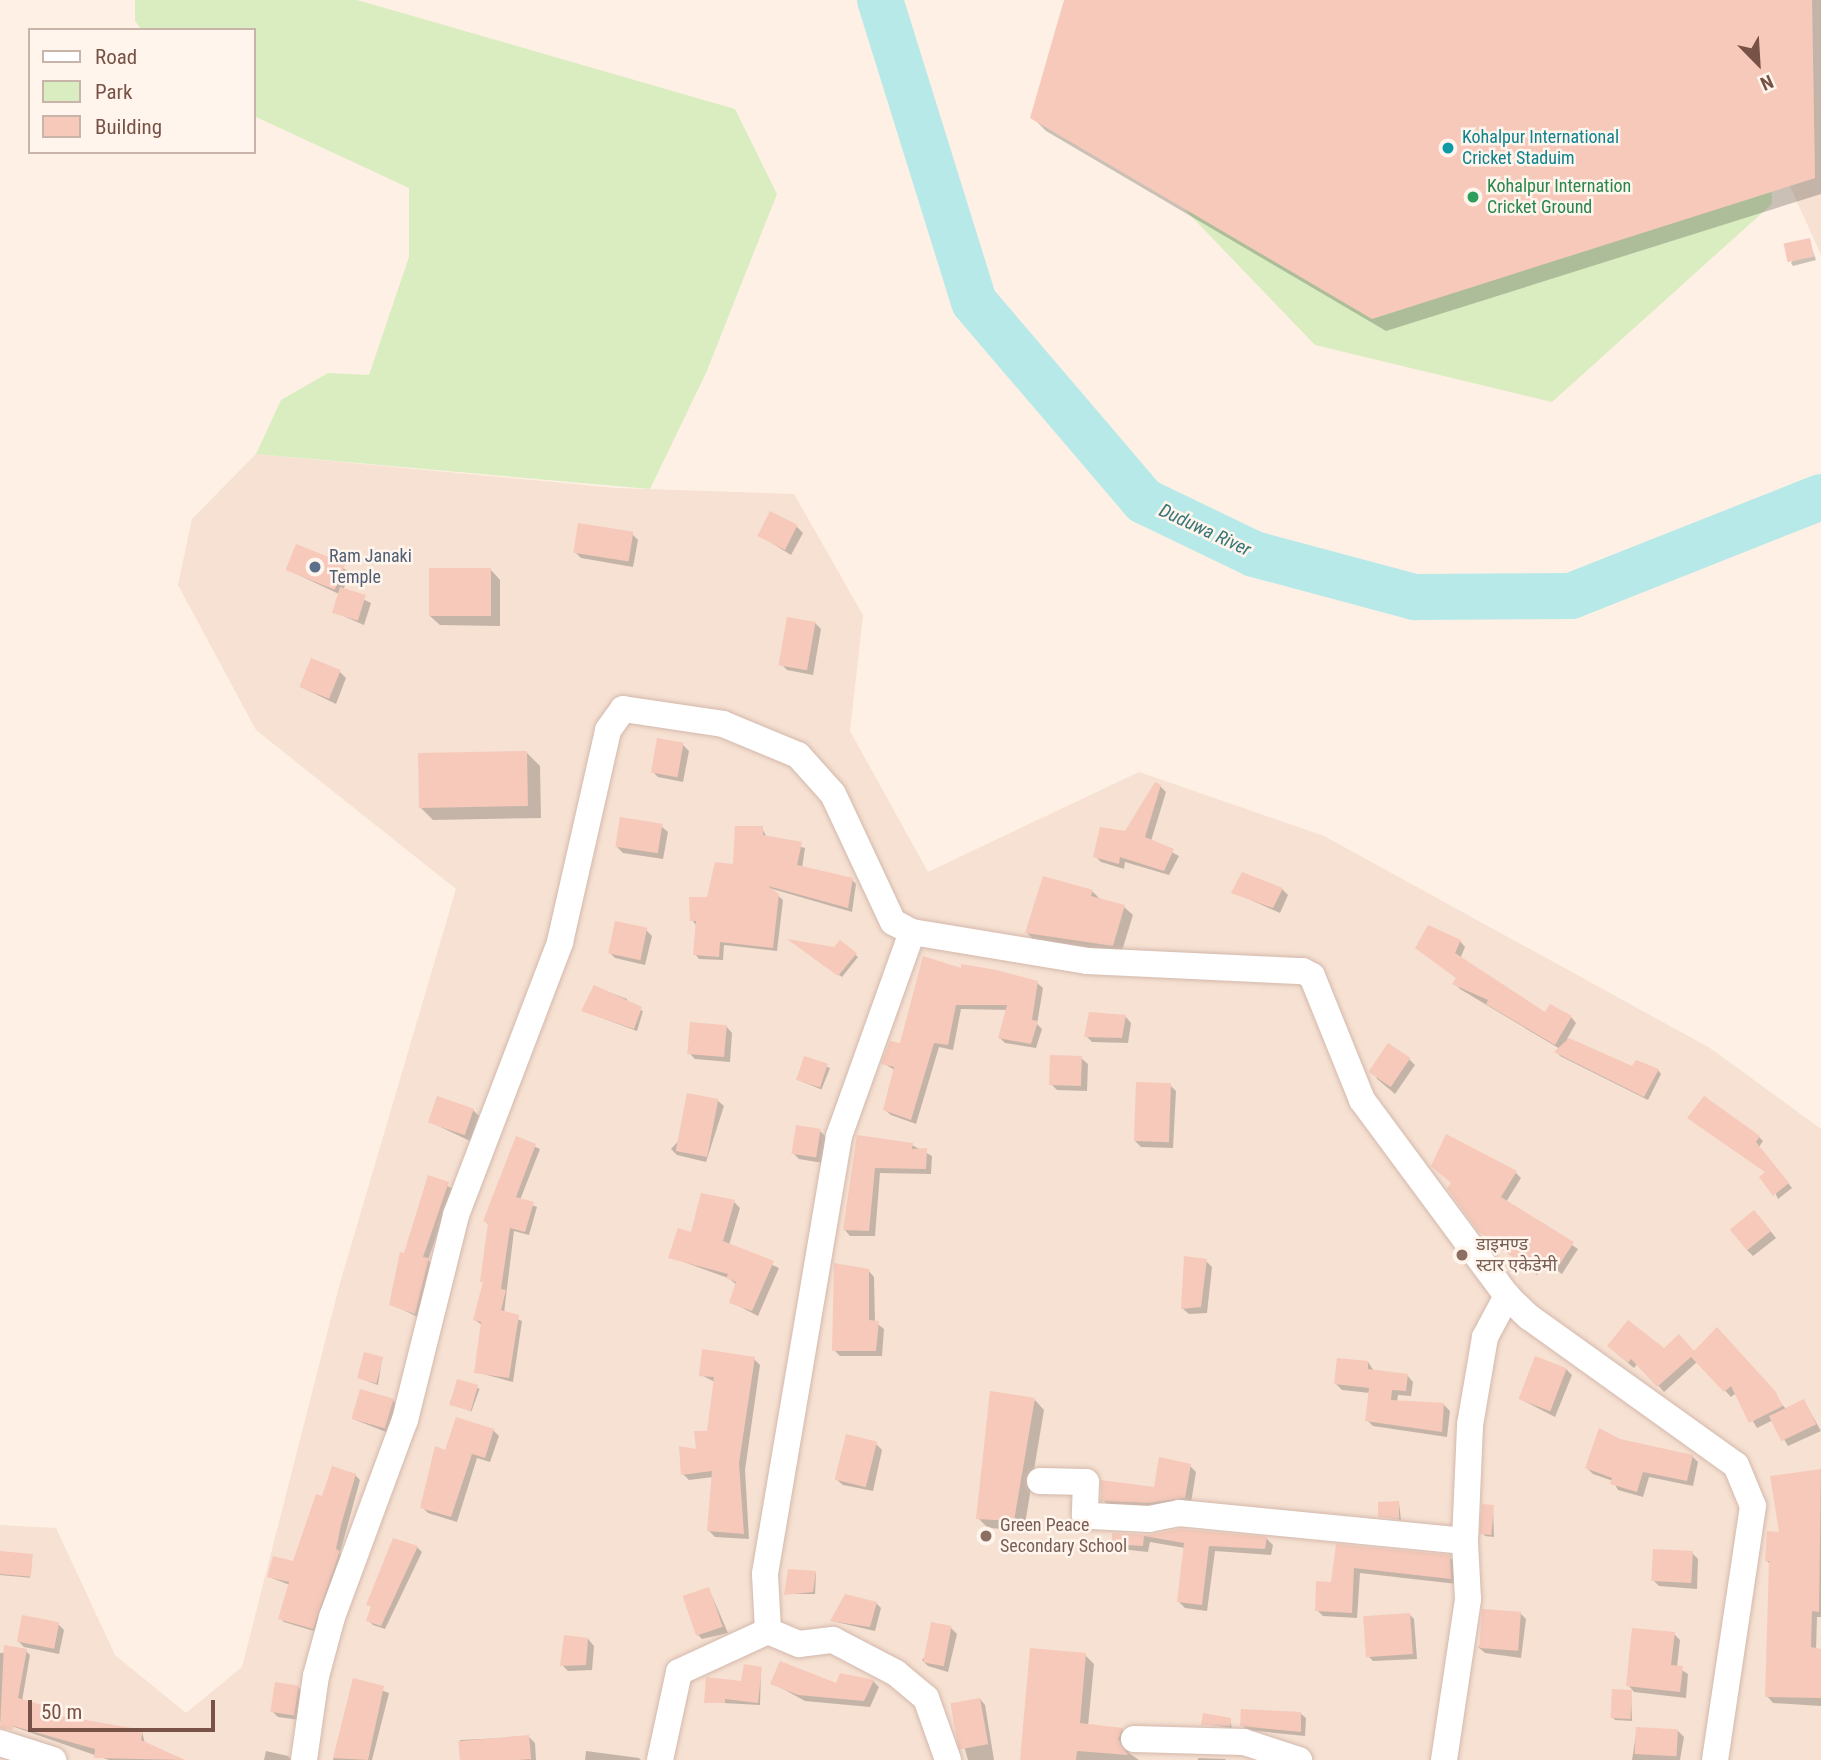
<!DOCTYPE html>
<html>
<head>
<meta charset="utf-8">
<style>
	body { margin:0 }
	#map { position:relative; width:1821px; height:1760px; overflow:hidden; background:#fef0e4; font-family:"Roboto Condensed","Noto Sans Devanagari",sans-serif }
	div>[style] { position:absolute }
	.residential>* { inset:0; background:#f6e1d2 }
	.green>* { inset:0; background:#d9edc1 }
	.shadow>* { inset:0; background:#0003; transform-origin:0 0 }
	.river>* { height:46px; margin:-23px; padding:0 23px; transform-origin:23px; border-radius:23px; background:#b7e9e9 }
	.building>* { inset:0; background:#f6c9ba; transform-origin:0 0 }
	.roads { filter:drop-shadow(0 0 2px #d3b8ac) drop-shadow(0 0 2px #d3b8ac) }
	.minor>* { height:26px; margin:-13px; padding:0 13px; transform-origin:13px; border-radius:13px; background:#fff }
	.dots>* { width:19px; height:19px; translate:-50% -50%; box-sizing:border-box; border:4px solid #fff5ec; border-radius:50% }
	span { translate:-50% -50%; white-space:nowrap; text-align:center; line-height:1.15; -webkit-text-stroke:5px #fff5ec; paint-order:stroke }
	.culture-label { font-size:18px; color:#0d838f }
	.left { translate:0 -50%; text-align:left }
	.leisure-label { font-size:18px; color:#27864d }
	.service-label { font-size:18px; color:#4e5e75 }
	.education-label { font-size:18px; color:#785e54 }
	.water-label { font-size:19px; color:#377678; font-style:italic }
	.legend { position:absolute; left:28px; top:28px; width:228px; height:126px; box-sizing:border-box; background:#fff5ec; border:2px solid #c9b4aa; margin:0; padding:9px 12px; list-style:none; font-size:21px; color:#795247 }
	.legend li { display:flex; align-items:center; gap:14px; height:35px }
	.legend b { width:35px; border:2px solid #c9b4aa }
	.north { position:absolute; left:1723px; top:28px; width:70px; height:70px; -webkit-text-stroke:5px #fff5ec; paint-order:stroke; rotate:156deg; font-size:19px; font-weight:700; line-height:28px; text-align:center; color:#795247 }
	.north::after { content:''; display:block; margin:auto; width:24px; height:32px; background:#795247; clip-path:polygon(50% 0,100% 100%,50% 72%,0 100%) }
	.scale { position:absolute; left:28px; top:1700px; width:187px; height:32px; box-sizing:border-box; border:4px solid #795247; border-top:0; padding-left:9px; font-size:21px; line-height:24px; white-space:nowrap; color:#795247; -webkit-text-stroke:5px #fff5ec; paint-order:stroke }
</style>
</head>
<body>
<div id="map">
	<div class="residential">
		<i style="clip-path:polygon(1812px 0,1821px 0,1821px 255px,1790px 186px,1815px 178px)"></i>
		<i style="clip-path:polygon(256px 454px,616px 488px,794px 494px,863px 615px,850px 731px,928px 872px,1139px 772px,1324px 836px,1710px 1048px,1821px 1129px,1821px 1760px,0 1760px,0 1525px,56px 1528px,115px 1655px,186px 1713px,242px 1667px,340px 1283px,456px 889px,256px 730px,178px 585px,192px 519px)"></i>
	</div>
	<div class="green">
		<i style="clip-path:polygon(135px 0,357px 0,735px 109px,777px 194px,706px 373px,650px 489px,256px 454px,281px 400px,328px 373px,369px 375px,409px 257px,409px 188px,254px 116px,254px 30px,142px 30px,135px 21px)"></i>
		<i style="clip-path:polygon(1767px 0,1772px 204px,1552px 402px,1315px 345px,1166px 190px)"></i>
	</div>
	<div class="shadow">
		<i style="clip-path:polygon(1066px 0,1821px 0,1821px 194px,1386px 331px,1046px 131px,1032px 117px)"></i>
		<i style="clip-path:polygon(1809px 240px,1816px 260px,1793px 266px,1791px 263px)"></i>
		<i style="clip-path:polygon(797px 527px,803px 533px,791px 555px,759px 535px)"></i>
		<i style="clip-path:polygon(632px 534px,638px 540px,633px 567px,581px 558px,575px 552px)"></i>
		<i style="clip-path:polygon(297px 547px,351px 572px,343px 590px,371px 603px,364px 625px,334px 612px,339px 594px,288px 570px)"></i>
		<i style="clip-path:polygon(491px 570px,500px 580px,500px 626px,440px 625px,430px 616px)"></i>
		<i style="clip-path:polygon(815px 623px,821px 629px,813px 675px,787px 670px,781px 664px)"></i>
		<i style="clip-path:polygon(340px 672px,346px 678px,336px 704px,301px 687px)"></i>
		<i style="clip-path:polygon(683px 745px,689px 751px,683px 782px,658px 777px,652px 771px)"></i>
		<i style="clip-path:polygon(527px 753px,540px 766px,541px 818px,433px 820px,420px 807px)"></i>
		<i style="clip-path:polygon(1160px 786px,1166px 792px,1151px 841px,1179px 856px,1169px 875px,1125px 862px,1124px 869px,1101px 862px,1095px 856px,1125px 833px)"></i>
		<i style="clip-path:polygon(661px 826px,668px 832px,663px 859px,623px 853px,617px 847px)"></i>
		<i style="clip-path:polygon(762px 828px,767px 838px,805px 848px,802px 868px,852px 880px,856px 884px,852px 912px,769px 888px,783px 900px,777px 951px,724px 945px,723px 960px,699px 959px,695px 954px,696px 925px,692px 920px)"></i>
		<i style="clip-path:polygon(1044px 878px,1093px 892px,1101px 900px,1124px 907px,1133px 915px,1121px 954px,1035px 941px,1027px 933px)"></i>
		<i style="clip-path:polygon(1282px 889px,1288px 895px,1280px 913px,1233px 892px)"></i>
		<i style="clip-path:polygon(646px 930px,652px 936px,645px 965px,615px 958px,609px 952px)"></i>
		<i style="clip-path:polygon(1460px 941px,1465px 947px,1460px 959px,1545px 1014px,1571px 1017px,1576px 1023px,1567px 1039px,1633px 1068px,1658px 1070px,1661px 1074px,1648px 1100px,1560px 1056px,1557px 1052px,1560px 1049px,1460px 989px,1455px 984px,1458px 979px,1417px 948px)"></i>
		<i style="clip-path:polygon(792px 942px,835px 949px,840px 943px,858px 957px,842px 977px)"></i>
		<i style="clip-path:polygon(962px 971px,1037px 983px,1043px 988px,1037px 1024px,1042px 1029px,1036px 1048px,1005px 1043px,1000px 1038px,1007px 1010px,961px 1009px,953px 1050px,939px 1047px,916px 1124px,891px 1115px,885px 1110px,895px 1070px,884px 1064px)"></i>
		<i style="clip-path:polygon(595px 987px,627px 999px,628px 1005px,643px 1011px,637px 1031px,583px 1011px)"></i>
		<i style="clip-path:polygon(1125px 1016px,1131px 1023px,1128px 1043px,1092px 1042px,1086px 1036px)"></i>
		<i style="clip-path:polygon(726px 1026px,732px 1033px,730px 1062px,695px 1059px,689px 1053px)"></i>
		<i style="left:805px;top:1058px;width:27px;height:23px;rotate:22deg"></i>
		<i style="clip-path:polygon(1081px 1058px,1088px 1064px,1087px 1091px,1057px 1090px,1051px 1084px)"></i>
		<i style="clip-path:polygon(1409px 1059px,1415px 1065px,1395px 1094px,1376px 1078px)"></i>
		<i style="clip-path:polygon(1170px 1085px,1176px 1091px,1173px 1148px,1141px 1147px,1134px 1140px)"></i>
		<i style="clip-path:polygon(717px 1100px,724px 1106px,706px 1162px,677px 1155px,671px 1149px)"></i>
		<i style="clip-path:polygon(473px 1110px,479px 1116px,470px 1141px,430px 1122px)"></i>
		<i style="clip-path:polygon(1694px 1122px,1759px 1137px,1763px 1141px,1759px 1147px,1792px 1188px,1778px 1199px,1767px 1173px)"></i>
		<i style="clip-path:polygon(820px 1131px,826px 1137px,823px 1163px,799px 1159px,793px 1153px)"></i>
		<i style="clip-path:polygon(859px 1137px,912px 1145px,932px 1156px,931px 1174px,880px 1173px,875px 1236px,850px 1236px,845px 1230px)"></i>
		<i style="clip-path:polygon(517px 1138px,540px 1149px,520px 1200px,537px 1207px,529px 1235px,514px 1231px,504px 1313px,522px 1321px,513px 1382px,476px 1372px,482px 1325px,475px 1320px,484px 1284px,489px 1225px,485px 1221px)"></i>
		<i style="clip-path:polygon(1516px 1173px,1521px 1178px,1506px 1202px,1578px 1249px,1562px 1274px,1545px 1263px,1537px 1275px,1486px 1236px,1452px 1183px)"></i>
		<i style="clip-path:polygon(430px 1177px,453px 1189px,428px 1260px,433px 1265px,420px 1318px,391px 1304px)"></i>
		<i style="clip-path:polygon(734px 1202px,740px 1208px,729px 1245px,779px 1268px,758px 1316px,731px 1302px,737px 1285px,728px 1278px,670px 1257px)"></i>
		<i style="clip-path:polygon(1760px 1218px,1776px 1238px,1753px 1256px,1747px 1250px)"></i>
		<i style="clip-path:polygon(1206px 1261px,1212px 1267px,1207px 1313px,1189px 1314px,1182px 1308px)"></i>
		<i style="clip-path:polygon(868px 1270px,874px 1277px,875px 1322px,884px 1329px,882px 1356px,840px 1356px,834px 1350px)"></i>
		<i style="clip-path:polygon(1717px 1329px,1786px 1409px,1804px 1401px,1821px 1431px,1788px 1446px,1773px 1420px,1757px 1428px,1736px 1393px,1731px 1397px,1698px 1361px,1664px 1392px,1638px 1363px,1634px 1368px,1615px 1352px,1694px 1353px)"></i>
		<i style="clip-path:polygon(382px 1359px,378px 1385px,359px 1378px)"></i>
		<i style="clip-path:polygon(754px 1359px,760px 1365px,745px 1470px,749px 1539px,715px 1537px,709px 1531px,713px 1477px,689px 1480px,683px 1474px,709px 1432px,715px 1382px,701px 1375px)"></i>
		<i style="clip-path:polygon(1368px 1362px,1374px 1371px,1407px 1375px,1413px 1382px,1411px 1396px,1398px 1395px,1397px 1402px,1444px 1405px,1450px 1411px,1447px 1437px,1373px 1426px,1367px 1420px,1370px 1393px,1342px 1390px,1336px 1384px)"></i>
		<i style="clip-path:polygon(1566px 1369px,1572px 1375px,1555px 1417px,1520px 1399px)"></i>
		<i style="left:458px;top:1381px;width:23px;height:24px;rotate:20deg"></i>
		<i style="clip-path:polygon(393px 1400px,399px 1407px,391px 1434px,353px 1419px)"></i>
		<i style="clip-path:polygon(1035px 1400px,1044px 1410px,1024px 1530px,988px 1528px,978px 1518px)"></i>
		<i style="clip-path:polygon(493px 1430px,499px 1436px,490px 1462px,477px 1458px,457px 1522px,428px 1513px,422px 1507px,446px 1452px)"></i>
		<i style="clip-path:polygon(1619px 1441px,1692px 1456px,1698px 1462px,1693px 1486px,1649px 1477px,1643px 1497px,1618px 1490px,1613px 1481px,1593px 1474px,1587px 1468px)"></i>
		<i style="clip-path:polygon(876px 1444px,882px 1450px,873px 1491px,843px 1485px,836px 1479px)"></i>
		<i style="clip-path:polygon(1190px 1466px,1196px 1472px,1191px 1503px,1155px 1509px,1109px 1506px,1103px 1500px,1156px 1489px)"></i>
		<i style="clip-path:polygon(1821px 1471px,1821px 1617px,1817px 1617px,1816px 1650px,1821px 1650px,1821px 1706px,1773px 1703px,1767px 1696px,1771px 1565px,1766px 1560px,1781px 1534px,1772px 1477px)"></i>
		<i style="clip-path:polygon(355px 1475px,360px 1480px,340px 1553px,343px 1556px,317px 1632px,284px 1622px,280px 1618px,290px 1585px,269px 1577px,294px 1564px,324px 1498px)"></i>
		<i style="clip-path:polygon(1399px 1503px,1401px 1520px,1380px 1516px)"></i>
		<i style="clip-path:polygon(1493px 1507px,1494px 1537px,1485px 1536px,1483px 1533px)"></i>
		<i style="clip-path:polygon(1114px 1535px,1267px 1539px,1273px 1545px,1271px 1555px,1215px 1551px,1207px 1611px,1185px 1608px,1179px 1602px,1185px 1548px,1150px 1542px,1148px 1552px,1120px 1549px)"></i>
		<i style="clip-path:polygon(1338px 1546px,1449px 1557px,1456px 1563px,1457px 1584px,1360px 1573px,1357px 1618px,1323px 1616px,1317px 1610px,1333px 1583px)"></i>
		<i style="clip-path:polygon(417px 1547px,422px 1552px,385px 1629px,373px 1625px,368px 1620px,372px 1608px,369px 1604px)"></i>
		<i style="left:0;top:1552px;width:32px;height:23px;rotate:5deg"></i>
		<i style="clip-path:polygon(1692px 1553px,1698px 1559px,1697px 1589px,1659px 1586px,1653px 1580px)"></i>
		<i style="clip-path:polygon(816px 1573px,815px 1594px,786px 1594px)"></i>
		<i style="clip-path:polygon(709px 1589px,728px 1633px,702px 1639px,696px 1633px)"></i>
		<i style="clip-path:polygon(876px 1603px,881px 1608px,875px 1631px,832px 1621px)"></i>
		<i style="clip-path:polygon(1520px 1613px,1526px 1619px,1521px 1658px,1485px 1653px,1478px 1647px)"></i>
		<i style="clip-path:polygon(1409px 1614px,1414px 1619px,1417px 1659px,1373px 1661px,1368px 1656px)"></i>
		<i style="clip-path:polygon(58px 1624px,64px 1630px,59px 1654px,24px 1647px,18px 1641px)"></i>
		<i style="clip-path:polygon(951px 1628px,957px 1634px,948px 1672px,928px 1666px,922px 1660px)"></i>
		<i style="clip-path:polygon(1674px 1634px,1680px 1640px,1677px 1667px,1688px 1674px,1686px 1698px,1634px 1692px,1628px 1685px)"></i>
		<i style="clip-path:polygon(588px 1639px,594px 1646px,592px 1670px,568px 1671px,562px 1665px)"></i>
		<i style="clip-path:polygon(26px 1651px,30px 1655px,22px 1701px,41px 1707px,44px 1715px,142px 1731px,145px 1744px,184px 1760px,109px 1760px,0 1722px,0 1653px)"></i>
		<i style="clip-path:polygon(1085px 1655px,1094px 1664px,1088px 1726px,1122px 1730px,1131px 1739px,1129px 1753px,1139px 1760px,1022px 1760px)"></i>
		<i style="clip-path:polygon(761px 1669px,760px 1705px,705px 1702px,743px 1683px)"></i>
		<i style="clip-path:polygon(841px 1675px,873px 1681px,879px 1687px,870px 1707px,805px 1701px,772px 1683px,838px 1686px)"></i>
		<i style="clip-path:polygon(354px 1680px,389px 1693px,372px 1760px,333px 1760px)"></i>
		<i style="clip-path:polygon(298px 1687px,304px 1693px,300px 1720px,278px 1717px,272px 1711px)"></i>
		<i style="clip-path:polygon(1631px 1692px,1632px 1721px,1615px 1720px,1612px 1717px)"></i>
		<i style="clip-path:polygon(980px 1699px,985px 1705px,994px 1760px,968px 1760px,952px 1704px)"></i>
		<i style="clip-path:polygon(1301px 1714px,1306px 1718px,1305px 1736px,1247px 1730px,1242px 1725px)"></i>
		<i style="clip-path:polygon(1230px 1720px,1232px 1728px,1203px 1724px)"></i>
		<i style="clip-path:polygon(1637px 1728px,1678px 1731px,1684px 1737px,1680px 1760px,1632px 1760px)"></i>
		<i style="clip-path:polygon(529px 1737px,535px 1743px,536px 1760px,461px 1760px,460px 1740px)"></i>
		<i style="clip-path:polygon(266px 1751px,288px 1756px,292px 1760px,264px 1760px)"></i>
		<i style="clip-path:polygon(586px 1751px,639px 1758px,641px 1760px,585px 1760px)"></i>
		<i style="clip-path:polygon(1198px 1758px,1225px 1759px,1226px 1760px,1198px 1760px)"></i>
	</div>
	<div class="river">
		<i style="left:880px;top:0;width:316px;rotate:72.7deg"></i>
		<i style="left:974px;top:302px;width:262px;rotate:49.5deg"></i>
		<i style="left:1144px;top:501px;width:122px;rotate:25.7deg"></i>
		<i style="left:1254px;top:554px;width:167px;rotate:15deg"></i>
		<i style="left:1415px;top:597px;width:156px;rotate:-0.4deg"></i>
		<i style="left:1571px;top:596px;width:269px;rotate:-21.6deg"></i>
	</div>
	<div class="building">
		<i style="clip-path:polygon(1064px 0,1812px 0,1815px 178px,1372px 319px,1030px 118px)"></i>
		<i style="left:1810px;top:238px;width:19px;height:27px;rotate:78deg"></i>
		<i style="left:770px;top:511px;width:31px;height:28px;rotate:27deg"></i>
		<i style="left:578px;top:523px;width:56px;height:30px;rotate:9deg"></i>
		<i style="left:296px;top:544px;width:53px;height:28px;rotate:22deg"></i>
		<i style="left:429px;top:568px;width:62px;height:48px"></i>
		<i style="left:340px;top:587px;width:27px;height:27px;rotate:17deg"></i>
		<i style="left:787px;top:617px;width:29px;height:49px;rotate:10deg"></i>
		<i style="left:311px;top:658px;width:32px;height:31px;rotate:22deg"></i>
		<i style="left:657px;top:738px;width:27px;height:35px;rotate:10deg"></i>
		<i style="left:527px;top:751px;width:55px;height:109px;rotate:89deg"></i>
		<i style="clip-path:polygon(1155px 782px,1161px 785px,1145px 837px,1174px 849px,1164px 871px,1120px 857px,1119px 864px,1093px 857px,1100px 827px,1125px 831px)"></i>
		<i style="left:620px;top:817px;width:43px;height:30px;rotate:9deg"></i>
		<i style="clip-path:polygon(735px 826px,763px 826px,763px 835px,802px 842px,797px 865px,853px 878px,848px 908px,768px 886px,779px 894px,773px 948px,720px 942px,719px 957px,693px 955px,696px 921px,690px 921px,689px 897px,707px 897px,715px 862px,733px 864px)"></i>
		<i style="clip-path:polygon(1242px 872px,1283px 888px,1273px 908px,1231px 893px)"></i>
		<i style="clip-path:polygon(1043px 876px,1093px 890px,1091px 896px,1125px 905px,1113px 946px,1025px 933px)"></i>
		<i style="left:615px;top:921px;width:33px;height:33px;rotate:12deg"></i>
		<i style="clip-path:polygon(1428px 925px,1461px 940px,1455px 953px,1545px 1012px,1550px 1004px,1572px 1016px,1555px 1045px,1486px 1004px,1488px 1000px,1452px 984px,1456px 978px,1415px 948px)"></i>
		<i style="clip-path:polygon(787px 939px,834px 947px,840px 940px,857px 953px,838px 976px)"></i>
		<i style="clip-path:polygon(923px 956px,961px 968px,961px 964px,996px 970px,1038px 981px,1032px 1020px,1038px 1021px,1031px 1044px,998px 1038px,1007px 1005px,956px 1005px,948px 1045px,934px 1043px,911px 1120px,883px 1110px,894px 1067px,881px 1064px,890px 1041px,900px 1043px)"></i>
		<i style="clip-path:polygon(594px 985px,642px 1007px,634px 1029px,581px 1011px)"></i>
		<i style="clip-path:polygon(1089px 1012px,1126px 1015px,1122px 1038px,1084px 1037px)"></i>
		<i style="left:690px;top:1022px;width:37px;height:32px;rotate:5deg"></i>
		<i style="clip-path:polygon(1569px 1038px,1632px 1066px,1636px 1060px,1659px 1069px,1644px 1097px,1554px 1052px)"></i>
		<i style="left:1388px;top:1043px;width:27px;height:35px;rotate:34deg"></i>
		<i style="left:1050px;top:1055px;width:32px;height:30px;rotate:2deg"></i>
		<i style="left:804px;top:1056px;width:25px;height:25px;rotate:18deg"></i>
		<i style="left:1136px;top:1082px;width:35px;height:59px;rotate:2deg"></i>
		<i style="left:687px;top:1093px;width:32px;height:59px;rotate:11deg"></i>
		<i style="left:437px;top:1096px;width:39px;height:28px;rotate:19deg"></i>
		<i style="clip-path:polygon(1704px 1096px,1760px 1136px,1756px 1142px,1789px 1183px,1773px 1196px,1759px 1177px,1765px 1172px,1687px 1118px)"></i>
		<i style="left:796px;top:1125px;width:25px;height:29px;rotate:9deg"></i>
		<i style="clip-path:polygon(1446px 1134px,1517px 1171px,1501px 1197px,1574px 1242px,1556px 1270px,1539px 1259px,1532px 1272px,1478px 1231px,1447px 1188px,1451px 1183px,1431px 1166px)"></i>
		<i style="clip-path:polygon(857px 1135px,913px 1143px,912px 1149px,927px 1148px,926px 1169px,875px 1168px,869px 1231px,843px 1230px)"></i>
		<i style="clip-path:polygon(516px 1136px,536px 1144px,516px 1197px,534px 1202px,525px 1232px,510px 1228px,501px 1289px,506px 1290px,501px 1310px,519px 1315px,509px 1378px,474px 1373px,481px 1322px,473px 1320px,483px 1282px,480px 1282px,488px 1223px,483px 1221px)"></i>
		<i style="clip-path:polygon(428px 1175px,449px 1182px,423px 1257px,429px 1258px,415px 1314px,389px 1305px,400px 1252px,404px 1253px)"></i>
		<i style="clip-path:polygon(701px 1193px,735px 1200px,723px 1241px,774px 1261px,752px 1311px,729px 1303px,736px 1282px,726px 1278px,728px 1274px,668px 1258px,678px 1228px,691px 1232px)"></i>
		<i style="left:1754px;top:1210px;width:27px;height:31px;rotate:51deg"></i>
		<i style="clip-path:polygon(1184px 1256px,1207px 1259px,1201px 1307px,1181px 1309px)"></i>
		<i style="clip-path:polygon(834px 1263px,869px 1269px,869px 1320px,879px 1321px,876px 1351px,832px 1351px)"></i>
		<i style="clip-path:polygon(1628px 1320px,1664px 1348px,1679px 1334px,1694px 1351px,1717px 1327px,1775px 1391px,1783px 1406px,1749px 1423px,1731px 1386px,1724px 1392px,1691px 1357px,1657px 1387px,1631px 1359px,1628px 1363px,1607px 1346px)"></i>
		<i style="clip-path:polygon(702px 1349px,755px 1357px,739px 1463px,744px 1534px,707px 1531px,712px 1471px,681px 1475px,679px 1446px,696px 1449px,694px 1431px,707px 1431px,714px 1377px,699px 1376px)"></i>
		<i style="left:364px;top:1352px;width:20px;height:27px;rotate:15deg"></i>
		<i style="left:1535px;top:1356px;width:34px;height:46px;rotate:21deg"></i>
		<i style="clip-path:polygon(1337px 1358px,1368px 1361px,1368px 1369px,1408px 1374px,1406px 1391px,1392px 1390px,1391px 1400px,1444px 1403px,1442px 1432px,1365px 1421px,1369px 1388px,1334px 1384px)"></i>
		<i style="left:457px;top:1379px;width:22px;height:27px;rotate:16deg"></i>
		<i style="left:360px;top:1389px;width:35px;height:31px;rotate:16deg"></i>
		<i style="clip-path:polygon(990px 1391px,1035px 1398px,1014px 1521px,976px 1519px)"></i>
		<i style="left:1804px;top:1399px;width:28px;height:39px;rotate:64deg"></i>
		<i style="clip-path:polygon(456px 1417px,494px 1429px,485px 1458px,472px 1454px,451px 1517px,420px 1508px,435px 1446px,445px 1450px)"></i>
		<i style="clip-path:polygon(1599px 1428px,1620px 1439px,1693px 1455px,1687px 1481px,1643px 1472px,1637px 1492px,1610px 1484px,1612px 1478px,1585px 1468px)"></i>
		<i style="left:846px;top:1434px;width:32px;height:47px;rotate:14deg"></i>
		<i style="clip-path:polygon(1159px 1457px,1191px 1464px,1185px 1498px,1148px 1503px,1101px 1501px,1101px 1480px,1154px 1487px)"></i>
		<i style="clip-path:polygon(332px 1466px,356px 1474px,341px 1525px,336px 1549px,340px 1551px,313px 1629px,278px 1619px,289px 1582px,267px 1577px,273px 1556px,293px 1561px,316px 1494px,322px 1496px)"></i>
		<i style="clip-path:polygon(1821px 1469px,1819px 1612px,1812px 1611px,1811px 1647px,1821px 1649px,1821px 1698px,1765px 1697px,1769px 1561px,1765px 1561px,1767px 1531px,1779px 1532px,1770px 1476px)"></i>
		<i style="clip-path:polygon(1399px 1501px,1399px 1519px,1378px 1517px,1378px 1502px)"></i>
		<i style="left:1482px;top:1504px;width:12px;height:30px;rotate:5deg"></i>
		<i style="clip-path:polygon(1180px 1529px,1267px 1537px,1265px 1549px,1209px 1546px,1202px 1605px,1177px 1602px,1184px 1543px,1144px 1536px,1143px 1546px,1112px 1544px,1112px 1533px,1149px 1535px)"></i>
		<i style="clip-path:polygon(393px 1538px,418px 1546px,381px 1626px,366px 1621px,371px 1606px,366px 1605px)"></i>
		<i style="clip-path:polygon(1336px 1544px,1450px 1555px,1451px 1579px,1354px 1568px,1352px 1613px,1315px 1611px,1316px 1581px,1331px 1582px)"></i>
		<i style="left:1653px;top:1549px;width:40px;height:32px;rotate:3deg"></i>
		<i style="left:0;top:1551px;width:33px;height:23px;rotate:5deg"></i>
		<i style="clip-path:polygon(788px 1569px,816px 1571px,813px 1592px,784px 1595px)"></i>
		<i style="left:709px;top:1587px;width:42px;height:28px;rotate:71deg"></i>
		<i style="clip-path:polygon(845px 1594px,877px 1602px,870px 1627px,830px 1621px)"></i>
		<i style="left:1482px;top:1609px;width:39px;height:39px;rotate:4deg"></i>
		<i style="left:1410px;top:1613px;width:41px;height:47px;rotate:86deg"></i>
		<i style="left:22px;top:1615px;width:38px;height:27px;rotate:11deg"></i>
		<i style="left:931px;top:1622px;width:21px;height:41px;rotate:11deg"></i>
		<i style="clip-path:polygon(1632px 1628px,1675px 1632px,1671px 1665px,1683px 1666px,1680px 1692px,1626px 1686px)"></i>
		<i style="clip-path:polygon(564px 1635px,588px 1638px,586px 1665px,560px 1666px)"></i>
		<i style="clip-path:polygon(4px 1645px,27px 1649px,18px 1698px,42px 1705px,40px 1712px,143px 1730px,141px 1740px,185px 1760px,94px 1758px,95px 1749px,13px 1726px,13px 1730px,0 1728px)"></i>
		<i style="clip-path:polygon(1030px 1648px,1086px 1653px,1080px 1723px,1123px 1728px,1118px 1739px,1128px 1755px,1077px 1751px,1076px 1760px,1020px 1760px)"></i>
		<i style="clip-path:polygon(780px 1661px,836px 1683px,840px 1673px,874px 1680px,864px 1701px,798px 1695px,770px 1684px)"></i>
		<i style="clip-path:polygon(744px 1664px,762px 1667px,758px 1703px,725px 1699px,725px 1703px,704px 1703px,706px 1677px,741px 1681px)"></i>
		<i style="clip-path:polygon(353px 1678px,384px 1686px,368px 1760px,333px 1758px)"></i>
		<i style="left:275px;top:1682px;width:24px;height:30px;rotate:9deg"></i>
		<i style="left:1612px;top:1689px;width:20px;height:29px;rotate:3deg"></i>
		<i style="left:980px;top:1698px;width:47px;height:30px;rotate:80deg"></i>
		<i style="clip-path:polygon(1241px 1709px,1301px 1712px,1301px 1732px,1240px 1726px)"></i>
		<i style="clip-path:polygon(1203px 1713px,1231px 1718px,1230px 1726px,1201px 1725px)"></i>
		<i style="left:1636px;top:1727px;width:42px;height:27px;rotate:3deg"></i>
		<i style="left:529px;top:1735px;width:24px;height:71px;rotate:85deg"></i>
	</div>
	<div class="roads">
		<div class="minor">
			<i style="left:912px;top:932px;width:217px;rotate:109.7deg"></i>
			<i style="left:839px;top:1136px;width:444px;rotate:99.6deg"></i>
			<i style="left:765px;top:1574px;width:57px;rotate:87deg"></i>
			<i style="left:768px;top:1631px;width:34px;rotate:23deg"></i>
			<i style="left:799px;top:1644px;width:34px;rotate:-7deg"></i>
			<i style="left:833px;top:1640px;width:71px;rotate:27.6deg"></i>
			<i style="left:896px;top:1673px;width:39px;rotate:40deg"></i>
			<i style="left:926px;top:1698px;width:66px;rotate:70.5deg"></i>
			<i style="left:1040px;top:1481px;width:46px;rotate:1.2deg"></i>
			<i style="left:1086px;top:1482px;width:33px;rotate:92deg"></i>
			<i style="left:1085px;top:1515px;width:7px;rotate:8deg"></i>
			<i style="left:1092px;top:1516px;width:57px;rotate:3deg"></i>
			<i style="left:1149px;top:1519px;width:31px;rotate:-11deg"></i>
			<i style="left:1179px;top:1513px;width:287px;rotate:5.6deg"></i>
			<i style="left:1134px;top:1739px;width:110px;rotate:1.6deg"></i>
			<i style="left:1244px;top:1742px;width:58px;rotate:18.1deg"></i>
			<i style="left:0;top:1743px;width:56px;rotate:17.8deg"></i>
			<i style="left:304px;top:1760px;width:85px;rotate:-81.9deg"></i>
			<i style="left:316px;top:1676px;width:61px;rotate:-74.8deg"></i>
			<i style="left:332px;top:1617px;width:210px;rotate:-69.7deg"></i>
			<i style="left:405px;top:1420px;width:211px;rotate:-76deg"></i>
			<i style="left:456px;top:1215px;width:292px;rotate:-69.1deg"></i>
			<i style="left:560px;top:942px;width:217px;rotate:-77.2deg"></i>
			<i style="left:608px;top:730px;width:26px;rotate:-54deg"></i>
			<i style="left:623px;top:709px;width:101px;rotate:8.5deg"></i>
			<i style="left:723px;top:724px;width:81px;rotate:22.5deg"></i>
			<i style="left:798px;top:755px;width:52px;rotate:48.1deg"></i>
			<i style="left:833px;top:794px;width:141px;rotate:64.9deg"></i>
			<i style="left:893px;top:922px;width:21px;rotate:28deg"></i>
			<i style="left:912px;top:932px;width:177px;rotate:9.4deg"></i>
			<i style="left:1087px;top:961px;width:216px;rotate:2.7deg"></i>
			<i style="left:1303px;top:971px;width:10px;rotate:29deg"></i>
			<i style="left:1312px;top:976px;width:134px;rotate:68deg"></i>
			<i style="left:1362px;top:1100px;width:244px;rotate:53.5deg"></i>
			<i style="left:1507px;top:1296px;width:30px;rotate:44deg"></i>
			<i style="left:1529px;top:1317px;width:254px;rotate:35.6deg"></i>
			<i style="left:1736px;top:1465px;width:44px;rotate:67.5deg"></i>
			<i style="left:1753px;top:1506px;width:257px;rotate:98.5deg"></i>
			<i style="left:660px;top:1760px;width:90px;rotate:-77.8deg"></i>
			<i style="left:679px;top:1672px;width:98px;rotate:-24.7deg"></i>
			<i style="left:1444px;top:1760px;width:163px;rotate:-81.5deg"></i>
			<i style="left:1468px;top:1599px;width:58px;rotate:-93deg"></i>
			<i style="left:1465px;top:1541px;width:116px;rotate:-87.5deg"></i>
			<i style="left:1470px;top:1425px;width:89px;rotate:-80.3deg"></i>
			<i style="left:1485px;top:1337px;width:47px;rotate:-61.8deg"></i>
		</div>
	</div>
	<div class="dots">
		<i style="left:1448px;top:148px;background:#0f9aa8"></i>
		<i style="left:1473px;top:197px;background:#2e9e5b"></i>
		<i style="left:315px;top:567px;background:#5c6f8a"></i>
		<i style="left:1462px;top:1255px;background:#8d6e63"></i>
		<i style="left:986px;top:1536px;background:#8d6e63"></i>
	</div>
	<div class="culture-label">
		<span class="left" style="left:1462px;top:148px">Kohalpur International<br>Cricket Staduim</span>
	</div>
	<div class="leisure-label">
		<span class="left" style="left:1487px;top:197px">Kohalpur Internation<br>Cricket Ground</span>
	</div>
	<div class="service-label">
		<span class="left" style="left:329px;top:567px">Ram Janaki<br>Temple</span>
	</div>
	<div class="education-label">
		<span class="left" style="left:1476px;top:1255px">डाइमण्ड<br>स्टार एकेडेमी</span>
		<span class="left" style="left:1000px;top:1536px">Green Peace<br>Secondary School</span>
	</div>
	<div class="water-label">
		<span style="left:1205px;top:530px;rotate:25deg">Duduwa River</span>
	</div>
	<ul class="legend">
	<li><b style="height:9px;background:#fff"></b>Road</li>
	<li><b style="height:19px;background:#d9edc1"></b>Park</li>
	<li><b style="height:19px;background:#f6c9ba"></b>Building</li>
	</ul>
	<div class="north">N</div>
	<div class="scale">50 m</div>
</div>
</body>
</html>
